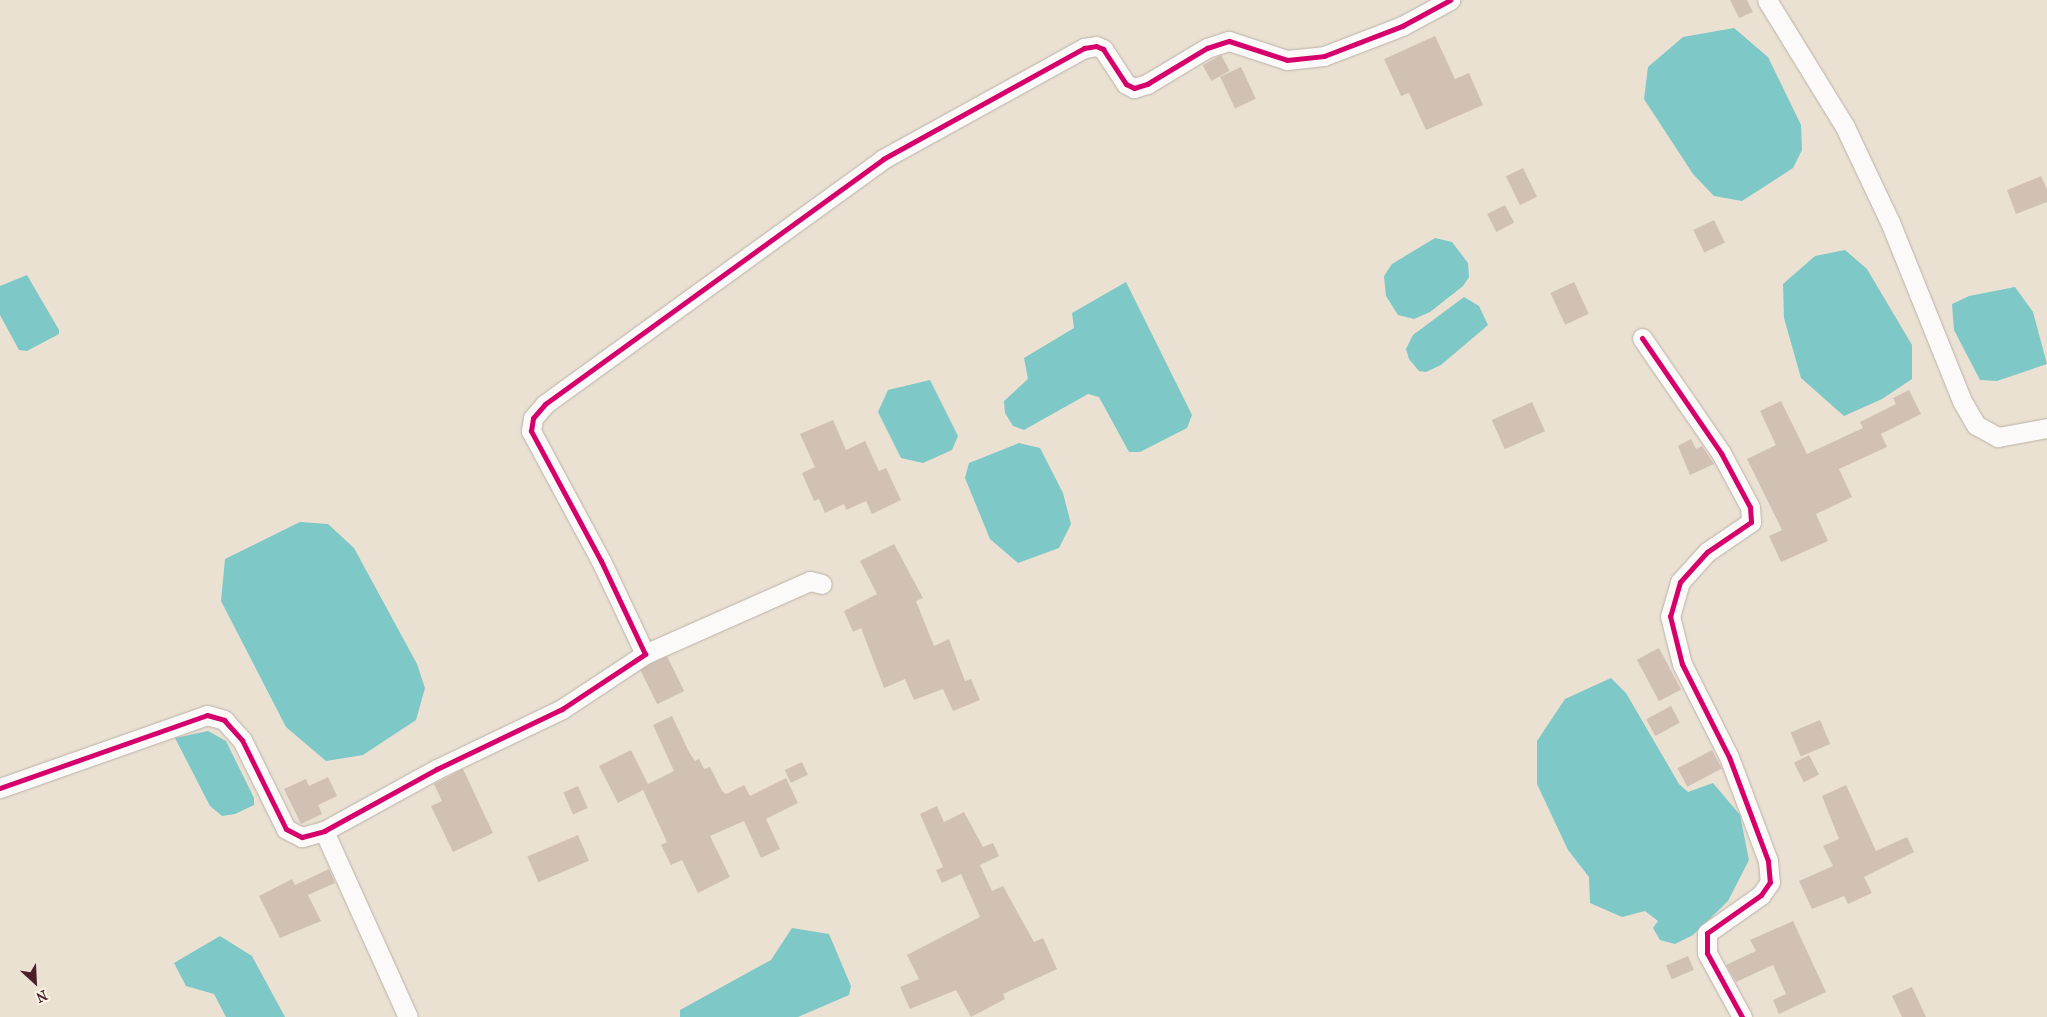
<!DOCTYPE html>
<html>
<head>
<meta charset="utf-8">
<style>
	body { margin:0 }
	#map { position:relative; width:2047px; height:1017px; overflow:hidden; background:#eae1d2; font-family:"IM FELL French Canon",serif }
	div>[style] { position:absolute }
	.water>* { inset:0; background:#7ec8c8 }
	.building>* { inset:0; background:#d1c1b4; transform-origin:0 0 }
	.roads { filter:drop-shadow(0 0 1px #bab1a8) drop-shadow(0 0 1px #bab1a8) }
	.street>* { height:19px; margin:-9.5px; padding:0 9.5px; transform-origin:9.5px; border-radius:9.5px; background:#fcfaf8 }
	.cycleway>* { height:5px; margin:-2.5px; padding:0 2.5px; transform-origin:2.5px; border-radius:2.5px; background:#d6006c }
	span { translate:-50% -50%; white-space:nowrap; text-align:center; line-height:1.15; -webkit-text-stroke:4px #fcf5e5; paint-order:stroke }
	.north { position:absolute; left:10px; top:957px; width:50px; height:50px; -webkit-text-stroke:4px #fcf5e5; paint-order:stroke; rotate:155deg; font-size:14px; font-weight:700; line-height:20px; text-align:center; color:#4a1f2b }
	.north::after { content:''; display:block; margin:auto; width:18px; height:22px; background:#4a1f2b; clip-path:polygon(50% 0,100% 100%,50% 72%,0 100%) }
</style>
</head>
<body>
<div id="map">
	<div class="water">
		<i style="clip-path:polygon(1734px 28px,1768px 57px,1801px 125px,1802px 150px,1793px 168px,1742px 201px,1714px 196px,1693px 174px,1644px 99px,1648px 67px,1683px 37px)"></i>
		<i style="clip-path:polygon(1435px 238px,1452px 242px,1468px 263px,1469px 277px,1463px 286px,1430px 312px,1414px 319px,1398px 315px,1386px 296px,1384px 276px,1392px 264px)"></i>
		<i style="clip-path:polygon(1845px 250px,1867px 269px,1912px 345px,1912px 379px,1882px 399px,1844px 416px,1801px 378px,1784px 318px,1783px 284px,1815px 256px)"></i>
		<i style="clip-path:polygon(27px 275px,59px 330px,59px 334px,27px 351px,19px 350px,0 315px,0 286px)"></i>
		<i style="clip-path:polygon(1126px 282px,1192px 415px,1187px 428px,1140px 452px,1129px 452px,1099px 397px,1088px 394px,1024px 430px,1013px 426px,1005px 413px,1004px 401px,1028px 379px,1024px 358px,1074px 328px,1072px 313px)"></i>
		<i style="clip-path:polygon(2015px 287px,2033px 312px,2047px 364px,1997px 381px,1980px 380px,1954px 330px,1952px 304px,1969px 296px)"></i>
		<i style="clip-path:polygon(1464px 297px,1479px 306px,1488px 325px,1441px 365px,1426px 372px,1419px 371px,1409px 359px,1406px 349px,1413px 335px)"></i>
		<i style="clip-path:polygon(930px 380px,958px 436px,952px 450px,923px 463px,901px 458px,878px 412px,888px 390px)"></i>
		<i style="clip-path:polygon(1019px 443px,1040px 448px,1063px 493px,1071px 524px,1059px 548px,1018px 563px,990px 539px,965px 478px,969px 463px)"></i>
		<i style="clip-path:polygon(300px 522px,328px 524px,354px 548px,417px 664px,425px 688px,416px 720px,363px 755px,326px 761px,286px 727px,221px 601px,225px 559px)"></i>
		<i style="clip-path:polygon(1611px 678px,1626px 693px,1679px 784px,1688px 792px,1713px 783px,1740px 815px,1749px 860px,1728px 901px,1693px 935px,1675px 944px,1660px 940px,1653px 928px,1658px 921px,1645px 911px,1622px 917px,1590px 903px,1589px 877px,1568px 850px,1537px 784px,1537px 741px,1565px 699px)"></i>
		<i style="clip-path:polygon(208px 731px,226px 741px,254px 798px,254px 805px,235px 814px,222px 816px,210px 806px,175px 738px)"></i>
		<i style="clip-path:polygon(792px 928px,829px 934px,851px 986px,849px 995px,798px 1017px,680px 1017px,680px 1010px,771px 960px)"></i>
		<i style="clip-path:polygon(220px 936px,252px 956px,285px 1017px,226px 1017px,214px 994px,186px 986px,174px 963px)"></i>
	</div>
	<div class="building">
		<i style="clip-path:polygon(1730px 0,1747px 0,1753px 12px,1739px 18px)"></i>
		<i style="clip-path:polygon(1435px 36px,1455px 79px,1469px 73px,1483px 105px,1426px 130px,1409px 93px,1401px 96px,1384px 59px)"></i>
		<i style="left:1221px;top:55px;width:18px;height:21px;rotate:61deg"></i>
		<i style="left:1241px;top:67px;width:35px;height:23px;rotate:65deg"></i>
		<i style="left:1523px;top:168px;width:32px;height:19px;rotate:64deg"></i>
		<i style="clip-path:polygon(2041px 176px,2047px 189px,2047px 202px,2016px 214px,2007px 190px)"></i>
		<i style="left:1505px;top:205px;width:20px;height:20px;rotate:63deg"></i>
		<i style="left:1714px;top:220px;width:25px;height:23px;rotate:64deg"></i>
		<i style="left:1574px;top:282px;width:35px;height:26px;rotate:65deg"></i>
		<i style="clip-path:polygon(1909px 390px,1921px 414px,1881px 434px,1887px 447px,1839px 469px,1852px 497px,1816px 514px,1828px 541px,1781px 562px,1769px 536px,1782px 530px,1747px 459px,1776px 445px,1760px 411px,1781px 401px,1807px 454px,1863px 428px,1860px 422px,1896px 404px,1893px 398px)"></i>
		<i style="left:1532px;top:402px;width:32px;height:44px;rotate:66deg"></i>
		<i style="clip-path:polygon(833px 420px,846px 450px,865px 441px,879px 471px,886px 468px,901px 500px,872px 514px,866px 501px,846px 510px,844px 504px,825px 513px,819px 499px,814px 501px,802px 473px,815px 467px,800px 434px)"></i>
		<i style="clip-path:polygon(1691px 439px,1696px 449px,1702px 446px,1714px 464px,1690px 475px,1678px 446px)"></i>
		<i style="clip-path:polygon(894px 544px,923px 598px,916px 601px,934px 646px,949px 639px,965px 681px,971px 679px,980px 700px,953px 711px,943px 689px,914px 700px,905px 679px,884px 688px,861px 628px,853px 632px,844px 611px,877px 594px,860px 561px)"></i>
		<i style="left:1659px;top:648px;width:47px;height:25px;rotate:62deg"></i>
		<i style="left:667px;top:656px;width:39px;height:30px;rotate:64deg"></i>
		<i style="left:1671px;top:706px;width:19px;height:28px;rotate:62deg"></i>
		<i style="clip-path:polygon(672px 716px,689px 752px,695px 761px,699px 759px,704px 769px,710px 767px,722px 791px,726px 794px,744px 785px,750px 796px,786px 778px,798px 803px,766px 819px,780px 849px,761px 858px,744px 821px,710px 836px,730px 877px,698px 893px,682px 860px,671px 865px,661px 845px,667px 842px,643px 790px,618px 803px,599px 766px,631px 750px,648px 784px,674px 771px,653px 725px)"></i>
		<i style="left:1820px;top:720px;width:26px;height:32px;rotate:67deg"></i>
		<i style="left:1712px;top:750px;width:21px;height:39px;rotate:62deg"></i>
		<i style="left:1809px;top:755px;width:22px;height:17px;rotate:63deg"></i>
		<i style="left:802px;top:762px;width:14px;height:19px;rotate:65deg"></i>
		<i style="clip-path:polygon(463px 769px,493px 833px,453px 852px,431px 806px,442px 801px,434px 784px)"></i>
		<i style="clip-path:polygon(328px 777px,337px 796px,318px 805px,322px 814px,301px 824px,284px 789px,306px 779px,309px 786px)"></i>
		<i style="clip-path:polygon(1846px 785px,1876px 851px,1907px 837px,1914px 852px,1864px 877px,1872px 893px,1848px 904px,1844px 896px,1812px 909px,1799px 881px,1833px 866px,1823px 846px,1839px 839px,1822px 796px)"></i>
		<i style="left:578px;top:786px;width:24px;height:16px;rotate:66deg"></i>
		<i style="clip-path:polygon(937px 806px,944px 822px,964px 812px,983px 847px,993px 843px,999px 856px,980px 865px,992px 891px,1003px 886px,1034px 942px,1043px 938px,1057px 969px,1003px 994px,1005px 999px,971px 1017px,956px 990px,910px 1009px,900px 987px,919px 979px,907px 955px,980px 917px,961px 874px,942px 883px,936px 870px,943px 867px,920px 814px)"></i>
		<i style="left:578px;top:835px;width:28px;height:55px;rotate:67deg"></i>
		<i style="clip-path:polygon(329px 869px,335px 883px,308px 895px,321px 921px,280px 938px,259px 896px,292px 879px,295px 885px)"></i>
		<i style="clip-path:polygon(1793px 921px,1826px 992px,1779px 1014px,1773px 1000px,1786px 994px,1773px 965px,1736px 982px,1726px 965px,1756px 951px,1750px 940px)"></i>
		<i style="left:1688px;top:956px;width:15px;height:24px;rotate:67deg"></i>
		<i style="clip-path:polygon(1912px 987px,1926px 1017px,1902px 1017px,1892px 996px)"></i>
	</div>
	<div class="roads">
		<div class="street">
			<i style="left:1767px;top:0;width:149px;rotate:58.4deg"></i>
			<i style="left:1845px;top:127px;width:105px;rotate:64.7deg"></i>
			<i style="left:1890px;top:222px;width:193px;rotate:68.1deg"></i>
			<i style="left:1962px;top:401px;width:28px;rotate:60deg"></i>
			<i style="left:1976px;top:425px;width:25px;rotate:29deg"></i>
			<i style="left:1998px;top:437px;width:50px;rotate:-10.4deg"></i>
			<i style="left:1642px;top:338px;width:140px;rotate:55.5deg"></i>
			<i style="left:1721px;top:453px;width:61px;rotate:61.8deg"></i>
			<i style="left:1750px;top:507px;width:15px;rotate:86deg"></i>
			<i style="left:1751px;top:522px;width:53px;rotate:145.7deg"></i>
			<i style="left:1707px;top:552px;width:40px;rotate:132deg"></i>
			<i style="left:1680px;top:582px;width:35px;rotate:106deg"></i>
			<i style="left:1670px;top:616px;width:49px;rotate:76deg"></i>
			<i style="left:1682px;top:664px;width:104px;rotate:63.2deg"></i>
			<i style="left:1729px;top:757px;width:111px;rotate:69.4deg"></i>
			<i style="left:1768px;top:861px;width:21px;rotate:85deg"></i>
			<i style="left:1770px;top:882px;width:16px;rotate:125deg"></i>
			<i style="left:1761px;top:895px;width:66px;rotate:144.9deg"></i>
			<i style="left:1707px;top:933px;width:20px;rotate:90deg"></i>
			<i style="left:1707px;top:953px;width:73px;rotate:61.3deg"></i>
			<i style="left:645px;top:654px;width:180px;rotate:-23.9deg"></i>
			<i style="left:810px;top:581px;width:12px;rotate:14deg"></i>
			<i style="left:0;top:788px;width:219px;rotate:-19.4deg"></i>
			<i style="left:207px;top:715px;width:18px;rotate:16deg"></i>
			<i style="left:224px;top:720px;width:27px;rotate:48deg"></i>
			<i style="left:242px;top:740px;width:99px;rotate:63.7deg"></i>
			<i style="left:286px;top:829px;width:18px;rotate:27deg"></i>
			<i style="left:302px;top:837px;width:23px;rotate:-15deg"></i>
			<i style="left:324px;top:831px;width:129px;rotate:-28.8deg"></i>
			<i style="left:437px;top:769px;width:139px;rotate:-25.6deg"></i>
			<i style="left:562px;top:709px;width:100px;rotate:-33.5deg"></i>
			<i style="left:645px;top:654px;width:103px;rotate:-115.3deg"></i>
			<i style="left:601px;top:561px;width:148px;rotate:-118.3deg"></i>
			<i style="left:531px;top:431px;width:13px;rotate:-81deg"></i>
			<i style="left:533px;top:418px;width:18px;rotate:-49deg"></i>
			<i style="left:545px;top:404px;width:417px;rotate:-35.9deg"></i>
			<i style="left:883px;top:159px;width:230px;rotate:-28.9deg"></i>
			<i style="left:1084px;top:48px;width:12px;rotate:-9deg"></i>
			<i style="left:1096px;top:46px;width:8px;rotate:23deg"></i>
			<i style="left:1103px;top:49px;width:42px;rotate:56.7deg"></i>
			<i style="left:1126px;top:84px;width:9px;rotate:27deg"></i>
			<i style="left:1134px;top:88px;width:14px;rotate:-17deg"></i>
			<i style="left:1147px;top:84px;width:70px;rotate:-31deg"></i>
			<i style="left:1207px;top:48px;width:23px;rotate:-18deg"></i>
			<i style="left:1229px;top:41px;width:61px;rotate:18.1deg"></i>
			<i style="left:1287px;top:60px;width:37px;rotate:-6deg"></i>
			<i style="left:1324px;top:56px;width:84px;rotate:-21deg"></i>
			<i style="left:1402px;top:26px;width:55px;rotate:-28.4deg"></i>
			<i style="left:324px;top:831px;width:204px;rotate:65.7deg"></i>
		</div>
	</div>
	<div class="cycleway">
		<i style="left:1642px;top:338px;width:140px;rotate:55.5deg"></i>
		<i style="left:1721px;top:453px;width:61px;rotate:61.8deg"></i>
		<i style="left:1750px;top:507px;width:15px;rotate:86deg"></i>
		<i style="left:1751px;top:522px;width:53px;rotate:145.7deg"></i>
		<i style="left:1707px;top:552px;width:40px;rotate:132deg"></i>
		<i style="left:1680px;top:582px;width:35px;rotate:106deg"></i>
		<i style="left:1670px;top:616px;width:49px;rotate:76deg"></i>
		<i style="left:1682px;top:664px;width:104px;rotate:63.2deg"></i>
		<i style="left:1729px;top:757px;width:111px;rotate:69.4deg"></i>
		<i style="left:1768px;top:861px;width:21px;rotate:85deg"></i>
		<i style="left:1770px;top:882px;width:16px;rotate:125deg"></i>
		<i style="left:1761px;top:895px;width:66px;rotate:144.9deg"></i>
		<i style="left:1707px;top:933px;width:20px;rotate:90deg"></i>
		<i style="left:1707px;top:953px;width:73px;rotate:61.3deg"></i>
		<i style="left:0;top:788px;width:219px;rotate:-19.4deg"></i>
		<i style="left:207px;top:715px;width:18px;rotate:16deg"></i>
		<i style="left:224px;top:720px;width:27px;rotate:48deg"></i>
		<i style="left:242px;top:740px;width:99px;rotate:63.7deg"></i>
		<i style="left:286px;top:829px;width:18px;rotate:27deg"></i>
		<i style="left:302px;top:837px;width:23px;rotate:-15deg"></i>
		<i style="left:324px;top:831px;width:129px;rotate:-28.8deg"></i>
		<i style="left:437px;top:769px;width:139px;rotate:-25.6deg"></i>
		<i style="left:562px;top:709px;width:100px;rotate:-33.5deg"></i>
		<i style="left:645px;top:654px;width:103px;rotate:-115.3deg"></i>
		<i style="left:601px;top:561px;width:148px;rotate:-118.3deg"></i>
		<i style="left:531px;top:431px;width:13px;rotate:-81deg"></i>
		<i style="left:533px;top:418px;width:18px;rotate:-49deg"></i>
		<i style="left:545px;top:404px;width:417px;rotate:-35.9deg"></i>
		<i style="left:883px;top:159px;width:230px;rotate:-28.9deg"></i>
		<i style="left:1084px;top:48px;width:12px;rotate:-9deg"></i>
		<i style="left:1096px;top:46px;width:8px;rotate:23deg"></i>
		<i style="left:1103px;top:49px;width:42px;rotate:56.7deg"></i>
		<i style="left:1126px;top:84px;width:9px;rotate:27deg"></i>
		<i style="left:1134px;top:88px;width:14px;rotate:-17deg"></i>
		<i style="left:1147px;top:84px;width:70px;rotate:-31deg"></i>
		<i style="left:1207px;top:48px;width:23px;rotate:-18deg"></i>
		<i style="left:1229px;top:41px;width:61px;rotate:18.1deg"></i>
		<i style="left:1287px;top:60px;width:37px;rotate:-6deg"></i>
		<i style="left:1324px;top:56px;width:84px;rotate:-21deg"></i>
		<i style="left:1402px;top:26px;width:55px;rotate:-28.4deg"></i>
	</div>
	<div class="north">N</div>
</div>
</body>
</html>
